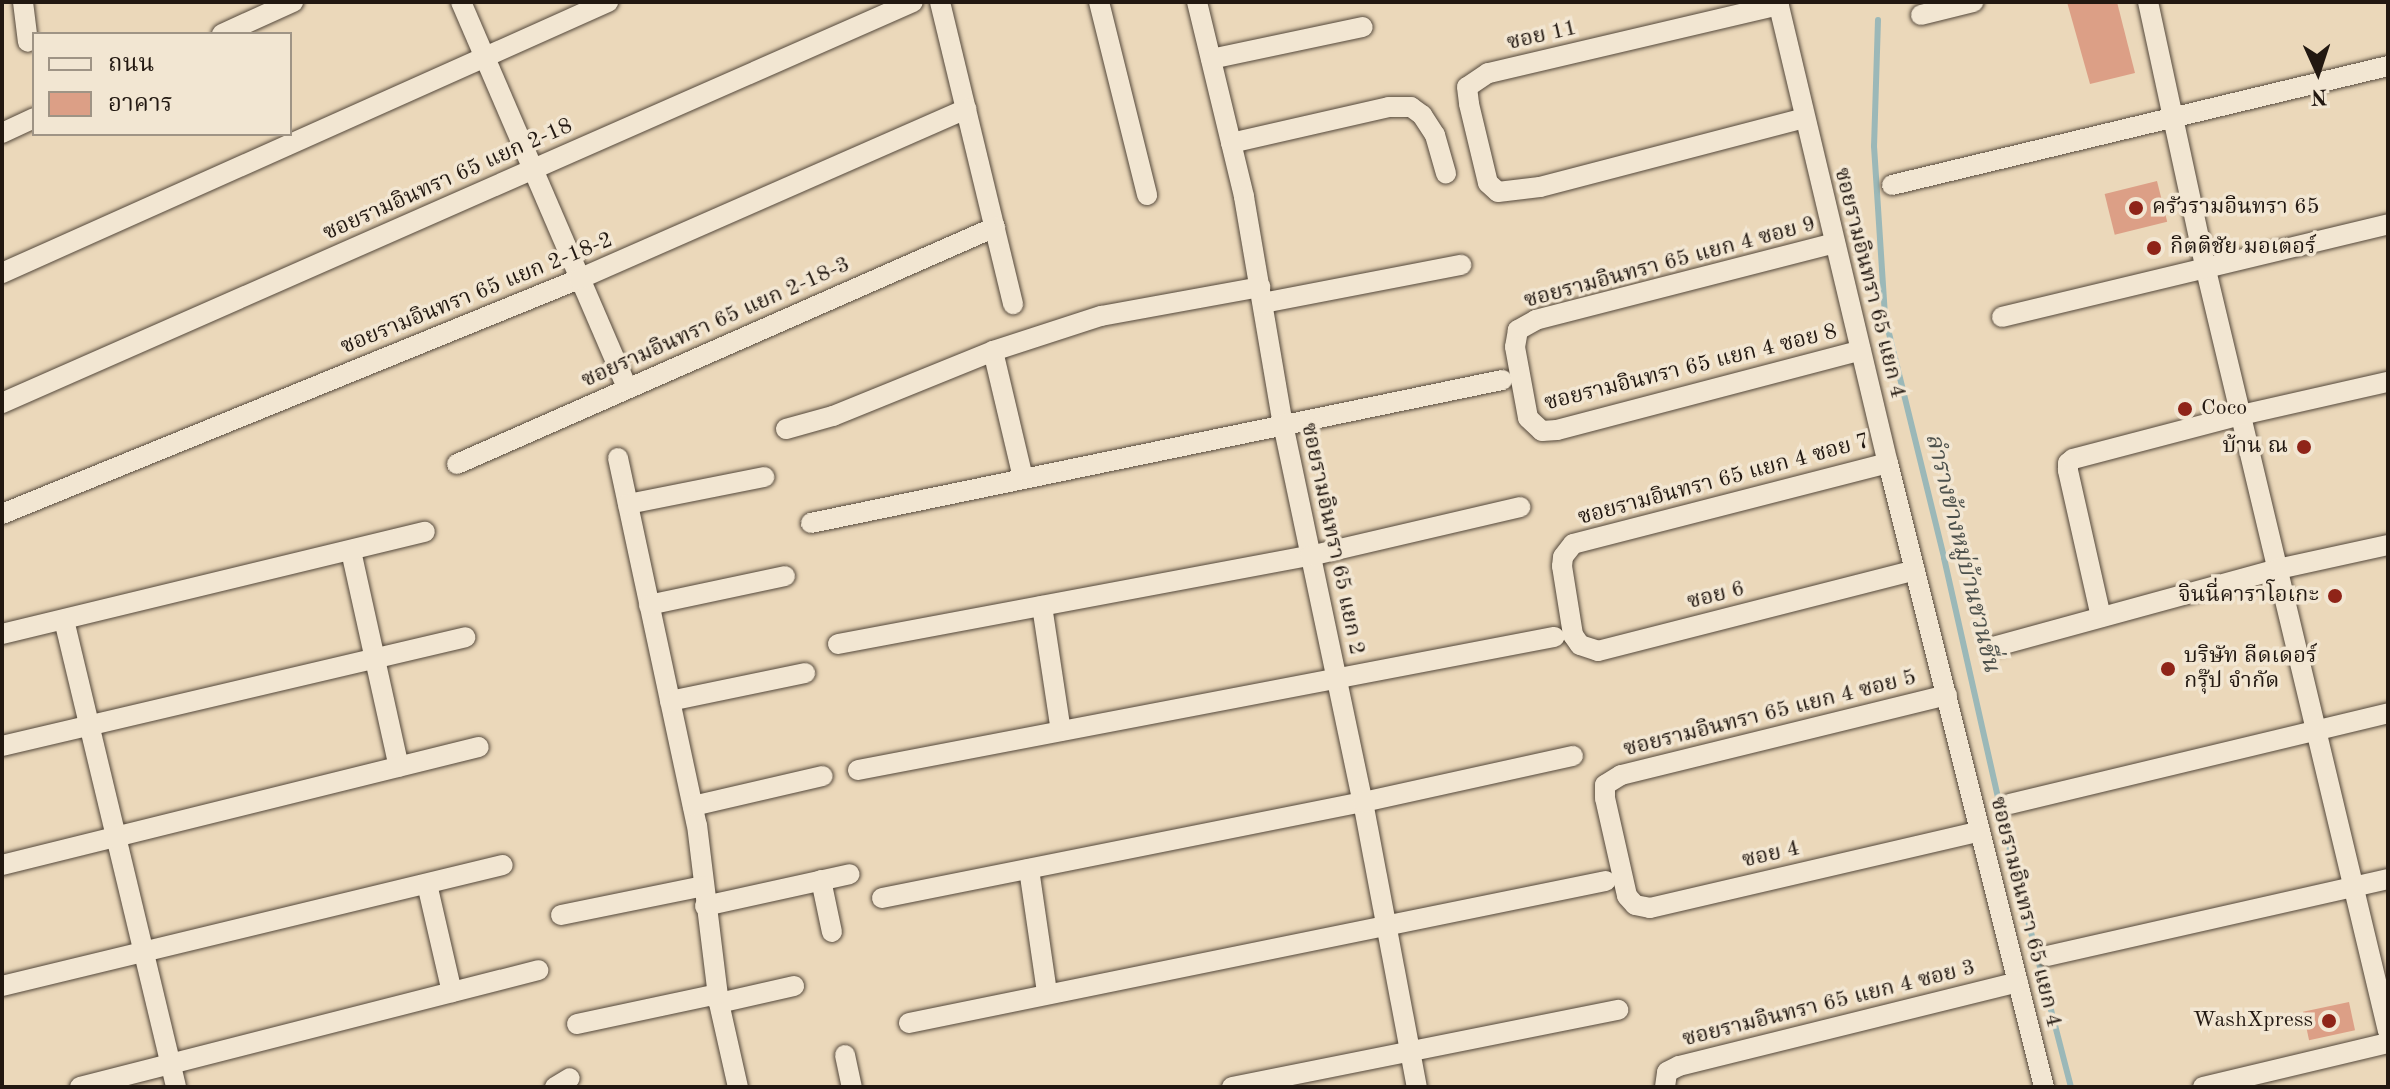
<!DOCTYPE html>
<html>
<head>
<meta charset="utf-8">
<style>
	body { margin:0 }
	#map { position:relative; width:2390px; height:1089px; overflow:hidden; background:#ebd8ba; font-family:"Old Standard TT","Noto Serif Thai",serif }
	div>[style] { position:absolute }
	.stream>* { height:6px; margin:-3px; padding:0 3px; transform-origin:3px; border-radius:3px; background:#9bb8b8 }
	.building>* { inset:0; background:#dc9f86; transform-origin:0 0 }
	.roads { filter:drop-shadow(0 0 2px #54483b) drop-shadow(0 0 2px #54483b) }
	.minor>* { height:20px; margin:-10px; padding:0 10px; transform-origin:10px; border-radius:10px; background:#f2e6d2 }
	.dots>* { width:22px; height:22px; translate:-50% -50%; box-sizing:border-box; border:4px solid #f2e6d2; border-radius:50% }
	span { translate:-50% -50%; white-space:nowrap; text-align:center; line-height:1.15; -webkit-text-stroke:7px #f2e6d2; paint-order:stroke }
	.street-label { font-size:22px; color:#221811 }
	.poi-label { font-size:22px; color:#221811 }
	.left { translate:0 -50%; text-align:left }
	.right { translate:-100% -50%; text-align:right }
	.water-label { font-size:24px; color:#4c504b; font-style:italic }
	.frame { position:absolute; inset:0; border:4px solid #221811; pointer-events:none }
	.legend { position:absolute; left:32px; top:32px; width:260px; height:104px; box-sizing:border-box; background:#f2e6d2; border:2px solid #9f9485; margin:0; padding:10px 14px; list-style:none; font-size:24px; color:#221811 }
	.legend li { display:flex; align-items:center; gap:16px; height:40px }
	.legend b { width:40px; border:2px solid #9f9485 }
	.north { position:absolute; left:2278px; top:32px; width:80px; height:80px; -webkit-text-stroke:6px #f2e6d2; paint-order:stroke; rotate:177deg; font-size:22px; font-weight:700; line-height:32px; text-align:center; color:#221811 }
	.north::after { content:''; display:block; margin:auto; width:28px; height:36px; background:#221811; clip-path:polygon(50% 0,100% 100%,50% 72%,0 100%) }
</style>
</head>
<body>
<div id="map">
	<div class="stream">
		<i style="left:1878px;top:20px;width:126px;rotate:91.8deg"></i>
		<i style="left:1874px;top:146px;width:171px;rotate:86.3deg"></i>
		<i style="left:1885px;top:317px;width:248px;rotate:76.2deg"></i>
		<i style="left:1944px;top:558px;width:309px;rotate:77.3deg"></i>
		<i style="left:2012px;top:859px;width:236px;rotate:75.5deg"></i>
	</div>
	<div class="building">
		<i style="clip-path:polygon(2067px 2px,2117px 2px,2135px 73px,2090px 84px)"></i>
		<i style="left:2157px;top:181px;width:42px;height:54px;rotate:76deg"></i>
		<i style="left:2349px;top:1002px;width:29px;height:47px;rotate:78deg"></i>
	</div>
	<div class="roads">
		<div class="minor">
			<i style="left:23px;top:2px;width:40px;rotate:82.9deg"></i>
			<i style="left:461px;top:2px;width:420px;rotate:66.7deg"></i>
			<i style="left:940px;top:2px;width:311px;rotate:76.4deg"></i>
			<i style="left:1099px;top:2px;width:199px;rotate:76deg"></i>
			<i style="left:1197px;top:2px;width:201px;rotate:76.4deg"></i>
			<i style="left:1244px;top:197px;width:230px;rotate:80.3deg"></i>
			<i style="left:1283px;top:424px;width:386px;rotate:78.1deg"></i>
			<i style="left:1363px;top:802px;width:290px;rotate:79.3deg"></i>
			<i style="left:1778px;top:2px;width:474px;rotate:76.6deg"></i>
			<i style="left:1888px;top:463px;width:643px;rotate:75.96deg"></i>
			<i style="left:2148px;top:2px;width:274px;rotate:77.8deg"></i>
			<i style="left:2206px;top:270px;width:782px;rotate:76.55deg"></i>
			<i style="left:1779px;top:5px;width:299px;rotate:166.8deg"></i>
			<i style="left:1488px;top:73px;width:25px;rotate:146deg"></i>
			<i style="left:1467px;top:87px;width:17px;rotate:83deg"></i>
			<i style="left:1469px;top:104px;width:81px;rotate:76.5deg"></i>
			<i style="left:1488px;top:183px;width:13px;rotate:42deg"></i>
			<i style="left:1498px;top:192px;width:42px;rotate:-6.8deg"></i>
			<i style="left:1540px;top:187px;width:274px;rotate:-14.6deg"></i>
			<i style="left:1921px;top:15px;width:54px;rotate:-14deg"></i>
			<i style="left:222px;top:34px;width:78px;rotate:-24.3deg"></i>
			<i style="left:1211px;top:59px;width:155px;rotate:-11.9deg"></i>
			<i style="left:2px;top:133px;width:35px;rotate:-25deg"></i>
			<i style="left:1231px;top:143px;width:162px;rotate:-12.8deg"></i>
			<i style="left:1389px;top:107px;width:22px"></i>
			<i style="left:1411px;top:107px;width:14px;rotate:36deg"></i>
			<i style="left:1422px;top:115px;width:24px;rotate:57deg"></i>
			<i style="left:1435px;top:135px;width:40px;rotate:74deg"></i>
			<i style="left:1892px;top:185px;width:510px;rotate:-13.49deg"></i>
			<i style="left:1835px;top:243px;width:309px;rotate:165.6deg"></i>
			<i style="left:1536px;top:320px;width:21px;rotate:151deg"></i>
			<i style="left:1518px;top:330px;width:17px;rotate:100deg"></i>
			<i style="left:1515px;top:347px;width:72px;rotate:79.6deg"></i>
			<i style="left:1528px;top:418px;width:19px;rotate:43deg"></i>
			<i style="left:1542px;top:431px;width:15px;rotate:-4deg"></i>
			<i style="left:1557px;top:430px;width:314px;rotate:-14.7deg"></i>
			<i style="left:2px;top:273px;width:664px;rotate:-24.09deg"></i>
			<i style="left:1263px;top:303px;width:202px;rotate:-10.9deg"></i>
			<i style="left:2002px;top:317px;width:397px;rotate:-13.5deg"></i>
			<i style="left:993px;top:351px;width:130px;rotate:76.7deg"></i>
			<i style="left:2px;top:403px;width:995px;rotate:-23.76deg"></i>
			<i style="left:786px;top:429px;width:49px;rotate:-15.5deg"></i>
			<i style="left:833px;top:416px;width:173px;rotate:-22.1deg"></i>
			<i style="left:993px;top:351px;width:114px;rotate:-18deg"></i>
			<i style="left:1101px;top:316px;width:162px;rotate:-10.3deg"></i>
			<i style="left:618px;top:458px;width:375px;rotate:77.9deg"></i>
			<i style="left:697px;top:825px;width:179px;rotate:83deg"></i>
			<i style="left:719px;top:1003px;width:86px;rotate:77.3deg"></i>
			<i style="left:1888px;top:463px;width:325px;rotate:165.6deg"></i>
			<i style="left:1573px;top:544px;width:16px;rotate:128deg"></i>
			<i style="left:1563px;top:557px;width:9px;rotate:96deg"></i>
			<i style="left:1562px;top:566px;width:70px;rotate:80.9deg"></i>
			<i style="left:1573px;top:635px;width:12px;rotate:55deg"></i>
			<i style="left:1580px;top:645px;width:19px;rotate:18deg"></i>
			<i style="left:1598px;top:651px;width:327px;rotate:-14.3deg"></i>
			<i style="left:457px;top:464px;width:588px;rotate:-23.77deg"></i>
			<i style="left:628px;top:504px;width:139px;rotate:-11.2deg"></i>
			<i style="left:2px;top:514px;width:623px;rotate:-22.16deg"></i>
			<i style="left:579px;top:279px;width:423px;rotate:-23.7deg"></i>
			<i style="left:811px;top:523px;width:706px;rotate:-11.69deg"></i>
			<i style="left:351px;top:551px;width:221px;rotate:77.5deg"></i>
			<i style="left:649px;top:605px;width:139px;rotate:-12deg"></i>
			<i style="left:1042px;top:606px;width:126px;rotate:81.4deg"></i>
			<i style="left:2101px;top:617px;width:151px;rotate:-102.7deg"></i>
			<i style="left:2068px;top:470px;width:7px;rotate:-90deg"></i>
			<i style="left:2068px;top:463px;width:6px;rotate:-39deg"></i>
			<i style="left:2073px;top:459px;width:174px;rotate:-14.7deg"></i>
			<i style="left:2241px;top:415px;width:151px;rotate:-12.7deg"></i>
			<i style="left:64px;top:620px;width:480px;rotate:76.5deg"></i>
			<i style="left:2px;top:634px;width:435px;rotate:-13.6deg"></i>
			<i style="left:838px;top:644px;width:480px;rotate:-10.6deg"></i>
			<i style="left:1310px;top:556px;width:216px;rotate:-13.1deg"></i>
			<i style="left:1993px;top:647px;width:295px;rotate:-15.3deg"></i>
			<i style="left:2278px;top:569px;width:113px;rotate:-12.3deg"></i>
			<i style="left:1947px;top:695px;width:336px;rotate:166.2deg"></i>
			<i style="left:1621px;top:775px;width:19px;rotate:148deg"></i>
			<i style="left:1605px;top:785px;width:13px;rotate:90deg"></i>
			<i style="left:1605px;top:798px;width:100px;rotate:77.3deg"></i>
			<i style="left:1627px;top:896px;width:12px;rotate:48deg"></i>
			<i style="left:1635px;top:905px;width:15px;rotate:11deg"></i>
			<i style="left:1650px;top:908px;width:339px;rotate:-13.1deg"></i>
			<i style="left:670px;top:701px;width:138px;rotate:-11.7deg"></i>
			<i style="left:2px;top:746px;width:476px;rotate:-13.2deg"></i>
			<i style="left:858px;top:770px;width:709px;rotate:-10.82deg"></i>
			<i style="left:2010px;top:804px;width:389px;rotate:-13.5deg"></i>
			<i style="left:693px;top:806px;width:133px;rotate:-13deg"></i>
			<i style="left:2px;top:865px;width:491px;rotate:-13.9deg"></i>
			<i style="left:1029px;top:869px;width:124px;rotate:81.7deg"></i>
			<i style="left:821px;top:880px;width:53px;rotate:78.1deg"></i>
			<i style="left:427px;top:884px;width:111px;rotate:77deg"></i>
			<i style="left:882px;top:898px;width:490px;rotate:-11.3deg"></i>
			<i style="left:1363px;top:802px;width:215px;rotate:-12.4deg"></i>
			<i style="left:705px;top:906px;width:148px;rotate:-12.4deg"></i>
			<i style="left:561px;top:915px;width:145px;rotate:-11.5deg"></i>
			<i style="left:2047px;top:956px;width:350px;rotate:-12.7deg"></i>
			<i style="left:2px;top:986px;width:515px;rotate:-13.58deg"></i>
			<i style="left:719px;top:1003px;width:77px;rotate:-12.8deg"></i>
			<i style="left:909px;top:1023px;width:711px;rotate:-11.52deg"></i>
			<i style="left:577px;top:1024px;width:144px;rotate:-12deg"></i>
			<i style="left:845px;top:1055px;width:33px;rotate:78deg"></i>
			<i style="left:80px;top:1087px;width:473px;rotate:-14.3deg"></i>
			<i style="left:555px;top:1087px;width:17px;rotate:-31deg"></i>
			<i style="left:1232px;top:1087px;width:394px;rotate:-11.3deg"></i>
			<i style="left:1665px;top:1087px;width:15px;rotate:-82deg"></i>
			<i style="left:1667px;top:1072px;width:13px;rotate:-27deg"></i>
			<i style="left:1679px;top:1066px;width:349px;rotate:-13.9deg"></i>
			<i style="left:2203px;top:1087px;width:190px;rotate:-13.4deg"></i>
		</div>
	</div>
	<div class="dots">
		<i style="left:2136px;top:208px;background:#8f2418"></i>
		<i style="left:2154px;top:248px;background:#8f2418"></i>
		<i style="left:2185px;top:409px;background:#8f2418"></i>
		<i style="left:2304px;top:447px;background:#8f2418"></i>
		<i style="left:2335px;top:596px;background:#8f2418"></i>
		<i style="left:2168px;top:669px;background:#8f2418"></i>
		<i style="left:2329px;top:1021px;background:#8f2418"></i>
	</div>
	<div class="street-label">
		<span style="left:1542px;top:36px;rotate:-13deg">ซอย 11</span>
		<span style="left:448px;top:180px;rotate:-24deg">ซอยรามอินทรา 65 แยก 2-18</span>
		<span style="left:1670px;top:263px;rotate:-15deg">ซอยรามอินทรา 65 แยก 4 ซอย 9</span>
		<span style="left:1869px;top:283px;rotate:76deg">ซอยรามอินทรา 65 แยก 4</span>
		<span style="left:477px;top:294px;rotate:-22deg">ซอยรามอินทรา 65 แยก 2-18-2</span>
		<span style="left:716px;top:323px;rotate:-24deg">ซอยรามอินทรา 65 แยก 2-18-3</span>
		<span style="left:1691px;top:368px;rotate:-14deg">ซอยรามอินทรา 65 แยก 4 ซอย 8</span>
		<span style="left:1724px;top:480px;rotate:-15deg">ซอยรามอินทรา 65 แยก 4 ซอย 7</span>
		<span style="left:1332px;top:539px;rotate:78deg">ซอยรามอินทรา 65 แยก 2</span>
		<span style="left:1716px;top:596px;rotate:-14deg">ซอย 6</span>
		<span style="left:1770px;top:714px;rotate:-14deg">ซอยรามอินทรา 65 แยก 4 ซอย 5</span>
		<span style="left:1771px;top:855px;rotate:-13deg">ซอย 4</span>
		<span style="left:2025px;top:912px;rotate:76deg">ซอยรามอินทรา 65 แยก 4</span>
		<span style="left:1829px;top:1004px;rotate:-14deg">ซอยรามอินทรา 65 แยก 4 ซอย 3</span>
	</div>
	<div class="poi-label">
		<span class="left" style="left:2152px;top:208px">ครัวรามอินทรา 65</span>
		<span class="left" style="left:2170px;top:248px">กิตติชัย มอเตอร์</span>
		<span class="left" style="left:2201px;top:409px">Coco</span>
		<span class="right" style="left:2288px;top:447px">บ้าน ณ</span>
		<span class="right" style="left:2319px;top:596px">จินนี่คาราโอเกะ</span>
		<span class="left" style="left:2184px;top:669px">บริษัท ลีดเดอร์<br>กรุ๊ป จำกัด</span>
		<span class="right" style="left:2313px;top:1021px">WashXpress</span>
	</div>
	<div class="water-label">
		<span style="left:1961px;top:553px;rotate:76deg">ลำรางข้างหมู่บ้านชวนชื่น</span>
	</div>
	<div class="frame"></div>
	<ul class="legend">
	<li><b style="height:10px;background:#f2e6d2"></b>ถนน</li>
	<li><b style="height:22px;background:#dc9f86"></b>อาคาร</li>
	</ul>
	<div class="north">N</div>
</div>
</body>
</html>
